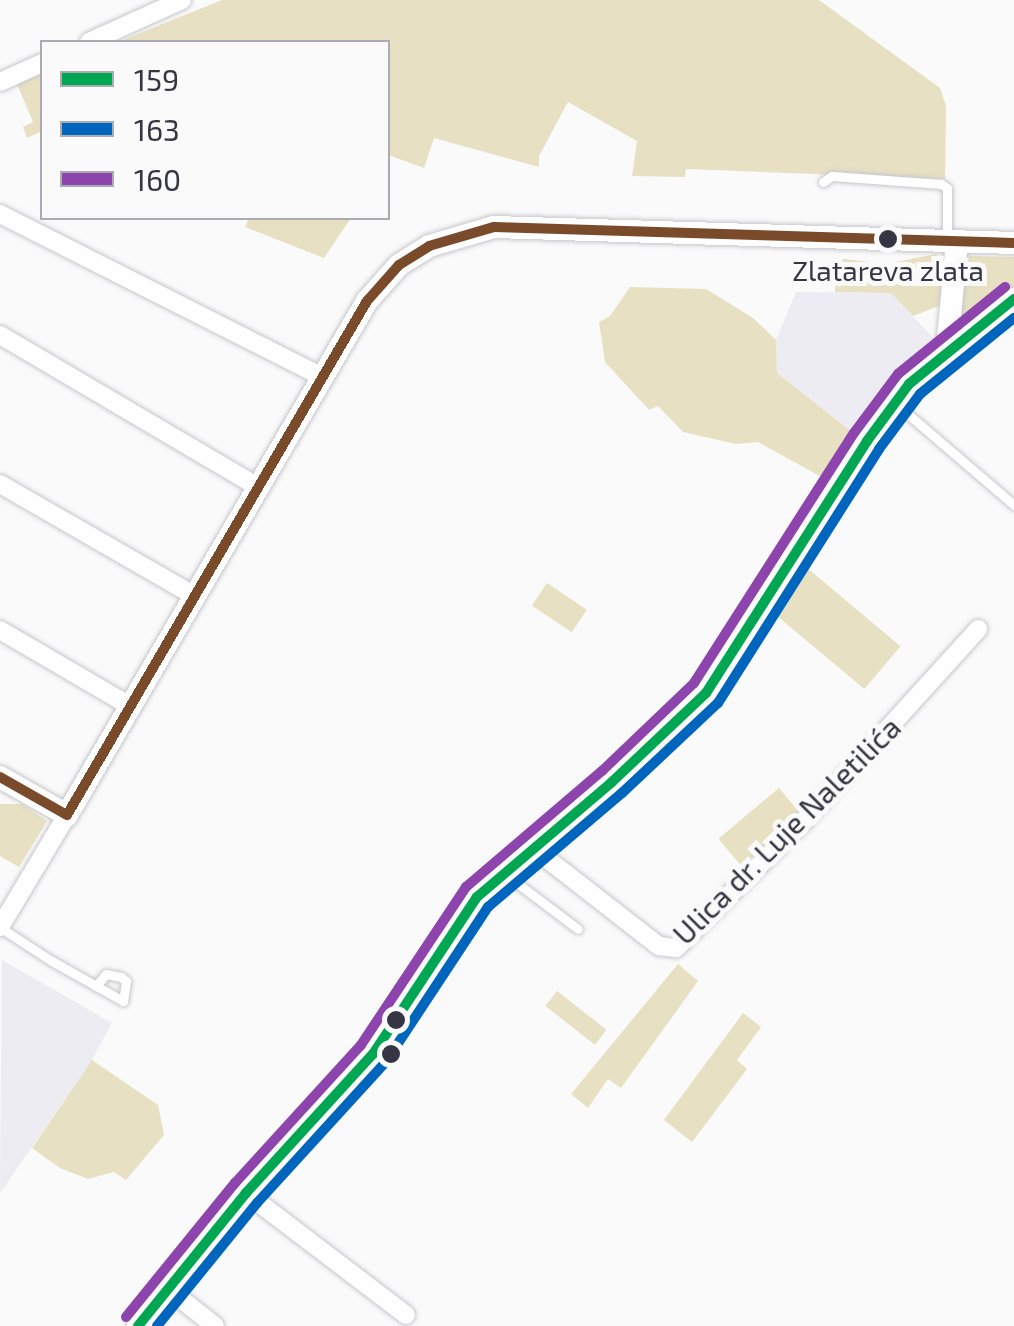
<!DOCTYPE html>
<html>
<head>
<meta charset="utf-8">
<style>
	body { margin:0 }
	#map { position:relative; width:1014px; height:1326px; overflow:hidden; background:#fafafa; font-family:"Exo 2",sans-serif }
	div>[style] { position:absolute }
	.built>* { inset:0; background:#ececf2 }
	.green>* { inset:0; background:#e7e0c2; transform-origin:0 0 }
	.roads { filter:drop-shadow(0 0 2px #c6c7cd) drop-shadow(0 0 2px #c6c7cd) }
	.service>* { height:9px; margin:-4.5px; padding:0 4.5px; transform-origin:4.5px; border-radius:4.5px; background:#fefefe }
	.minor>* { height:18px; margin:-9px; padding:0 9px; transform-origin:9px; border-radius:9px; background:#fefefe }
	.tertiary>* { height:22px; margin:-11px; padding:0 11px; transform-origin:11px; border-radius:11px; background:#fefefe }
	.bus-1>* { height:10px; margin:-5px; padding:0 5px; transform-origin:5px; border-radius:5px; background:#00a651 }
	.bus-2>* { height:10px; margin:-5px; padding:0 5px; transform-origin:5px; border-radius:5px; background:#0065bd }
	.bus-3>* { height:10px; margin:-5px; padding:0 5px; transform-origin:5px; border-radius:5px; background:#8e44ad }
	.bus-4>* { height:10px; margin:-5px; padding:0 5px; transform-origin:5px; border-radius:5px; background:#7a4b2a }
	.dots>* { width:28px; height:28px; translate:-50% -50%; box-sizing:border-box; border:5px solid #fafafa; border-radius:50% }
	span { translate:-50% -50%; white-space:nowrap; text-align:center; line-height:1.15; -webkit-text-stroke:10px #fafafa; paint-order:stroke }
	.bus-label { font-size:28px; color:#353543 }
	.street-label { font-size:30px; color:#353543 }
	.legend { position:absolute; left:40px; top:40px; width:350px; height:180px; box-sizing:border-box; background:#fafafa; border:2px solid #ababb1; margin:0; padding:12px 18px; list-style:none; font-size:30px; color:#353543 }
	.legend li { display:flex; align-items:center; gap:20px; height:50px }
	.legend b { width:50px; border:2px solid #ababb1 }
</style>
</head>
<body>
<div id="map">
	<div class="built">
		<i style="clip-path:polygon(796px 292px,891px 293px,937px 342px,866px 408px,852px 432px,777px 373px,776px 340px)"></i>
		<i style="clip-path:polygon(2px 960px,112px 1023px,92px 1060px,0 1193px)"></i>
	</div>
	<div class="green">
		<i style="clip-path:polygon(222px 0,819px 0,940px 88px,946px 106px,945px 179px,686px 169px,685px 177px,632px 176px,637px 141px,568px 102px,539px 156px,539px 167px,434px 138px,424px 168px,388px 155px,388px 42px,118px 42px)"></i>
		<i style="clip-path:polygon(42px 74px,42px 131px,27px 138px,23px 127px,33px 122px,17px 84px)"></i>
		<i style="clip-path:polygon(249px 218px,351px 218px,324px 258px,245px 227px)"></i>
		<i style="clip-path:polygon(935px 254px,946px 260px,941px 305px,913px 316px,891px 293px,835px 292px,836px 258px,886px 264px)"></i>
		<i style="clip-path:polygon(969px 256px,1014px 257px,1014px 286px,963px 320px,959px 316px)"></i>
		<i style="clip-path:polygon(630px 287px,706px 289px,753px 318px,776px 340px,777px 373px,857px 436px,827px 480px,758px 442px,736px 444px,683px 432px,658px 406px,649px 410px,605px 362px,599px 322px,610px 316px)"></i>
		<i style="left:800px;top:562px;width:131px;height:56px;rotate:40deg"></i>
		<i style="left:547px;top:583px;width:48px;height:27px;rotate:34deg"></i>
		<i style="left:779px;top:788px;width:35px;height:79px;rotate:50deg"></i>
		<i style="clip-path:polygon(0 804px,22px 804px,47px 821px,19px 867px,0 856px)"></i>
		<i style="clip-path:polygon(678px 964px,698px 981px,621px 1088px,608px 1079px,588px 1108px,571px 1094px)"></i>
		<i style="left:557px;top:991px;width:63px;height:19px;rotate:38deg"></i>
		<i style="clip-path:polygon(743px 1013px,761px 1027px,737px 1060px,747px 1069px,692px 1142px,664px 1120px)"></i>
		<i style="clip-path:polygon(92px 1060px,158px 1105px,164px 1135px,126px 1180px,114px 1172px,88px 1179px,60px 1168px,32px 1148px)"></i>
	</div>
	<div class="roads">
		<div class="service">
			<i style="left:823px;top:182px;width:11px;rotate:-34deg"></i>
			<i style="left:832px;top:176px;width:109px;rotate:4.2deg"></i>
			<i style="left:941px;top:184px;width:7px;rotate:34deg"></i>
			<i style="left:947px;top:188px;width:52px;rotate:90deg"></i>
			<i style="left:895px;top:403px;width:157px;rotate:40.6deg"></i>
			<i style="left:505px;top:874px;width:91px;rotate:37deg"></i>
			<i style="left:1px;top:928px;width:59px;rotate:33.1deg"></i>
			<i style="left:50px;top:960px;width:84px;rotate:29.3deg"></i>
			<i style="left:123px;top:1001px;width:20px;rotate:-81deg"></i>
			<i style="left:126px;top:981px;width:6px;rotate:-141deg"></i>
			<i style="left:121px;top:977px;width:15px;rotate:-169deg"></i>
			<i style="left:106px;top:974px;width:16px;rotate:130deg"></i>
		</div>
		<div class="minor">
			<i style="left:89px;top:42px;width:102px;rotate:-24.3deg"></i>
			<i style="left:0;top:82px;width:46px;rotate:-24.3deg"></i>
			<i style="left:0;top:214px;width:362px;rotate:26.8deg"></i>
			<i style="left:0;top:335px;width:299px;rotate:30.5deg"></i>
			<i style="left:0;top:484px;width:225px;rotate:29.9deg"></i>
			<i style="left:0;top:630px;width:151px;rotate:30.3deg"></i>
			<i style="left:533px;top:848px;width:160px;rotate:37.9deg"></i>
			<i style="left:659px;top:946px;width:17px;rotate:7deg"></i>
			<i style="left:676px;top:948px;width:182px;rotate:-44.8deg"></i>
			<i style="left:805px;top:820px;width:258px;rotate:-47.8deg"></i>
			<i style="left:0;top:927px;width:131px;rotate:-59.1deg"></i>
			<i style="left:246px;top:1193px;width:201px;rotate:37.3deg"></i>
			<i style="left:167px;top:1288px;width:61px;rotate:38.4deg"></i>
		</div>
		<div class="tertiary">
			<i style="left:947px;top:349px;width:107px;rotate:-84.7deg"></i>
			<i style="left:0;top:777px;width:77px;rotate:29.6deg"></i>
			<i style="left:67px;top:815px;width:595px;rotate:-59.73deg"></i>
			<i style="left:367px;top:301px;width:48px;rotate:-48.4deg"></i>
			<i style="left:399px;top:265px;width:36px;rotate:-32deg"></i>
			<i style="left:429px;top:246px;width:68px;rotate:-16.3deg"></i>
			<i style="left:494px;top:227px;width:520px;rotate:1.76deg"></i>
			<i style="left:138px;top:1326px;width:171px;rotate:-50.9deg"></i>
			<i style="left:246px;top:1193px;width:188px;rotate:-47.6deg"></i>
			<i style="left:373px;top:1054px;width:188px;rotate:-56.5deg"></i>
			<i style="left:477px;top:897px;width:177px;rotate:-40.4deg"></i>
			<i style="left:612px;top:782px;width:129px;rotate:-43.4deg"></i>
			<i style="left:706px;top:693px;width:299px;rotate:-57.4deg"></i>
			<i style="left:867px;top:441px;width:71px;rotate:-53.6deg"></i>
			<i style="left:909px;top:384px;width:135px;rotate:-39deg"></i>
		</div>
	</div>
	<div class="bus-1">
		<i style="left:138px;top:1326px;width:171px;rotate:-50.9deg"></i>
		<i style="left:246px;top:1193px;width:188px;rotate:-47.6deg"></i>
		<i style="left:373px;top:1054px;width:188px;rotate:-56.5deg"></i>
		<i style="left:477px;top:897px;width:177px;rotate:-40.4deg"></i>
		<i style="left:612px;top:782px;width:129px;rotate:-43.4deg"></i>
		<i style="left:706px;top:693px;width:299px;rotate:-57.4deg"></i>
		<i style="left:867px;top:441px;width:71px;rotate:-53.6deg"></i>
		<i style="left:909px;top:384px;width:135px;rotate:-39deg"></i>
	</div>
	<div class="bus-2">
		<i style="left:157px;top:1326px;width:159px;rotate:-50.9deg"></i>
		<i style="left:257px;top:1203px;width:190px;rotate:-47.6deg"></i>
		<i style="left:385px;top:1063px;width:187px;rotate:-56.6deg"></i>
		<i style="left:488px;top:907px;width:176px;rotate:-40.4deg"></i>
		<i style="left:622px;top:793px;width:132px;rotate:-43.2deg"></i>
		<i style="left:718px;top:703px;width:301px;rotate:-57.6deg"></i>
		<i style="left:879px;top:449px;width:69px;rotate:-53.3deg"></i>
		<i style="left:920px;top:394px;width:121px;rotate:-39deg"></i>
	</div>
	<div class="bus-3">
		<i style="left:126px;top:1317px;width:173px;rotate:-50.9deg"></i>
		<i style="left:235px;top:1183px;width:187px;rotate:-47.6deg"></i>
		<i style="left:361px;top:1045px;width:190px;rotate:-56.4deg"></i>
		<i style="left:466px;top:887px;width:179px;rotate:-40.5deg"></i>
		<i style="left:602px;top:771px;width:127px;rotate:-43.7deg"></i>
		<i style="left:694px;top:683px;width:297px;rotate:-57.4deg"></i>
		<i style="left:854px;top:433px;width:74px;rotate:-53.3deg"></i>
		<i style="left:898px;top:374px;width:138px;rotate:-39.1deg"></i>
	</div>
	<div class="bus-4">
		<i style="left:0;top:777px;width:77px;rotate:29.6deg"></i>
		<i style="left:67px;top:815px;width:595px;rotate:-59.73deg"></i>
		<i style="left:367px;top:301px;width:48px;rotate:-48.4deg"></i>
		<i style="left:399px;top:265px;width:36px;rotate:-32deg"></i>
		<i style="left:429px;top:246px;width:68px;rotate:-16.3deg"></i>
		<i style="left:494px;top:227px;width:520px;rotate:1.76deg"></i>
	</div>
	<div class="dots">
		<i style="left:888px;top:239px;background:#353543"></i>
		<i style="left:396px;top:1020px;background:#353543"></i>
		<i style="left:391px;top:1054px;background:#353543"></i>
	</div>
	<div class="bus-label">
		<span style="left:888px;top:270px">Zlatareva zlata</span>
	</div>
	<div class="street-label">
		<span style="left:786px;top:830px;rotate:-45deg">Ulica dr. Luje Naletilića</span>
	</div>
	<ul class="legend">
	<li><b style="height:12px;background:#00a651"></b>159</li>
	<li><b style="height:12px;background:#0065bd"></b>163</li>
	<li><b style="height:12px;background:#8e44ad"></b>160</li>
	</ul>
</div>
</body>
</html>
